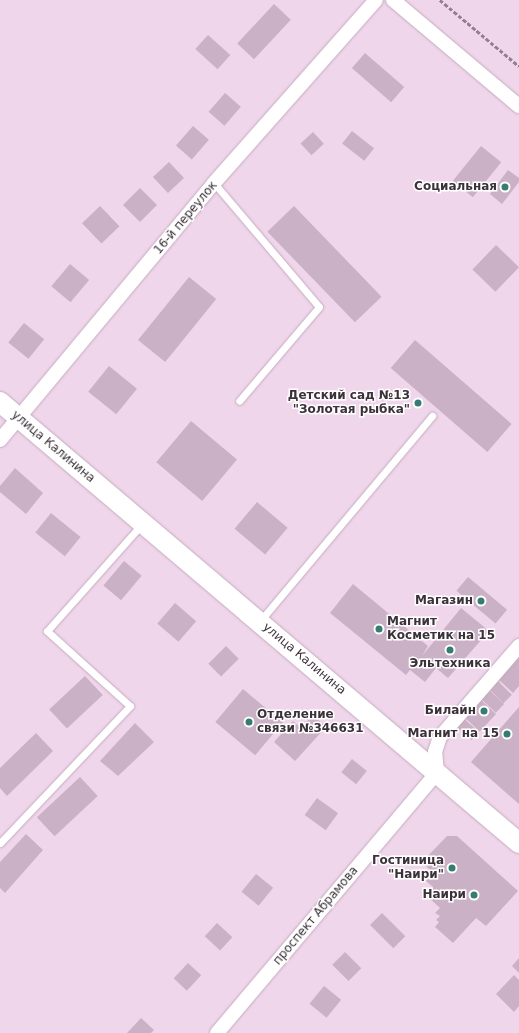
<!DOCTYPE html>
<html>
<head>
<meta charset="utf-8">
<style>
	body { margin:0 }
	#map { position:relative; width:519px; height:1033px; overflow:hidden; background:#f0d6eb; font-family:"DejaVu Sans",sans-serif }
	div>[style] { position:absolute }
	.building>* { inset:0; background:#cab1c6; transform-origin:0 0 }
	.path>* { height:2.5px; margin-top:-1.25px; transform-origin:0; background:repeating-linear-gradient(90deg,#91808e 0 4px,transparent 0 6px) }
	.roads { filter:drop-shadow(0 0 1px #c4abbf) drop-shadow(0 0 1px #c4abbf) }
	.lane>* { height:7px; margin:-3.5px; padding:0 3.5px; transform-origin:3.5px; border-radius:3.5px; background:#fff }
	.street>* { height:14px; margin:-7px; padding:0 7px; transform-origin:7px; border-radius:7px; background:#fff }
	.secondary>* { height:20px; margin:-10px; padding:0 10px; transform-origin:10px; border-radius:10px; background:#fff }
	.dots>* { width:11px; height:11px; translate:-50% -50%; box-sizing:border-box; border:2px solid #fff; border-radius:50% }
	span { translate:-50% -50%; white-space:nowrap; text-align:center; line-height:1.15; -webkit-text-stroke:3px #fff; paint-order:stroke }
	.poi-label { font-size:12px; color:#3b3139; font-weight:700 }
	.right { translate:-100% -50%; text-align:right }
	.left { translate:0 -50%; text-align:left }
	.street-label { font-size:12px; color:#3b3139 }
</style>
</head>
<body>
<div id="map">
	<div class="building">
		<i style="left:274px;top:4px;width:23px;height:54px;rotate:43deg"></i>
		<i style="left:208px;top:35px;width:30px;height:19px;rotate:42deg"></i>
		<i style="left:365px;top:53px;width:52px;height:20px;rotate:41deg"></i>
		<i style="left:225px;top:93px;width:21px;height:25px;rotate:41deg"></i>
		<i style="left:193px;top:126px;width:21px;height:26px;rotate:41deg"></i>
		<i style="left:352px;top:131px;width:28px;height:16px;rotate:38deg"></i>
		<i style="left:313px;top:132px;width:16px;height:17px;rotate:47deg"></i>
		<i style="left:481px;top:146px;width:26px;height:45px;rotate:39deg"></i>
		<i style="left:169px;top:162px;width:22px;height:22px;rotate:47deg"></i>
		<i style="clip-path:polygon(508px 170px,519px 178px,519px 182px,502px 204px,490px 194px)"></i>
		<i style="left:140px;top:188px;width:24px;height:24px;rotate:45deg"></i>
		<i style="left:100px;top:206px;width:28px;height:25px;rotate:46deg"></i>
		<i style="left:294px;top:206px;width:126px;height:37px;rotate:46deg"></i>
		<i style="left:496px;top:245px;width:32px;height:34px;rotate:44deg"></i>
		<i style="left:70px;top:264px;width:25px;height:29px;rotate:40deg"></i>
		<i style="left:189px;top:277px;width:35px;height:81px;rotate:39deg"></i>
		<i style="left:24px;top:323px;width:26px;height:25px;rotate:39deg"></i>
		<i style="left:415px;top:340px;width:128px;height:37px;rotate:41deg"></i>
		<i style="left:109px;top:366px;width:36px;height:33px;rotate:39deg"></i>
		<i style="left:191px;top:421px;width:60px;height:54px;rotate:40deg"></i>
		<i style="clip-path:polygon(15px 468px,43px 493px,26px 514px,0 492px,0 486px)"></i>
		<i style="left:257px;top:502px;width:40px;height:35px;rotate:40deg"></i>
		<i style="left:51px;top:513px;width:38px;height:25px;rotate:39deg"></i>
		<i style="left:124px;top:561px;width:23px;height:32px;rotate:40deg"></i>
		<i style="left:468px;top:577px;width:51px;height:18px;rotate:40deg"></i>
		<i style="clip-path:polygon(353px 584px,428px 646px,422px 656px,461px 608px,489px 631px,448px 678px,436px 668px,425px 682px,410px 670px,406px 675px,330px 613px)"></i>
		<i style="left:175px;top:603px;width:28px;height:27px;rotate:41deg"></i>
		<i style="left:226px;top:646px;width:18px;height:25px;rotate:45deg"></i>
		<i style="clip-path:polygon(519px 655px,519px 686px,513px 693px,497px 678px)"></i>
		<i style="left:85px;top:676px;width:26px;height:49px;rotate:47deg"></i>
		<i style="left:497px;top:680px;width:21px;height:12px;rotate:45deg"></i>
		<i style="left:243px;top:689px;width:52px;height:43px;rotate:40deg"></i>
		<i style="left:488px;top:689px;width:22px;height:12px;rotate:43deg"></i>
		<i style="left:480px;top:699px;width:22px;height:24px;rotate:43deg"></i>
		<i style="clip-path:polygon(519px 707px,519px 804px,471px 762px)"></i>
		<i style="clip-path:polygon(313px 715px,326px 727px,295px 761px,274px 742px,293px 721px,301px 728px)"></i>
		<i style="left:463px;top:718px;width:21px;height:11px;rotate:41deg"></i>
		<i style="clip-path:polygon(135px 723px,154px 742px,118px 776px,100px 761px)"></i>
		<i style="clip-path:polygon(36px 733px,53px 751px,7px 796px,0 788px,0 768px)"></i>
		<i style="left:352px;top:759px;width:19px;height:17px;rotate:39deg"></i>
		<i style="left:80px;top:777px;width:26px;height:59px;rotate:47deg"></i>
		<i style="left:317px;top:798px;width:26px;height:21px;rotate:36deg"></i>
		<i style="clip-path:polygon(26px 834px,43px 850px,5px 893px,0 888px,0 862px)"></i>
		<i style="clip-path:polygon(447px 836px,457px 836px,518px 891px,486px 926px,476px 918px,453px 943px,435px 927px,439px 922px,436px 920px,440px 916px,435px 913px,440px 908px,426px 895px,433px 887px,426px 881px,433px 873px,422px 862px)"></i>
		<i style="left:256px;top:874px;width:22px;height:23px;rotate:39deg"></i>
		<i style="left:382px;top:913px;width:33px;height:17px;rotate:45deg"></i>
		<i style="left:217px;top:923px;width:21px;height:18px;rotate:43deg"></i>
		<i style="left:345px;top:952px;width:23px;height:18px;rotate:45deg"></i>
		<i style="clip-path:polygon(519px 958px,519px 973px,512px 966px)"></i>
		<i style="left:188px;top:963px;width:18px;height:21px;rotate:43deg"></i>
		<i style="clip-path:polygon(514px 975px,519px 980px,519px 1006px,514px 1012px,496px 994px)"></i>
		<i style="left:324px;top:986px;width:22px;height:23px;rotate:39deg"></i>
		<i style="clip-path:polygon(141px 1018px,154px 1030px,151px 1033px,127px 1033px)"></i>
	</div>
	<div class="path">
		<i style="left:440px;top:0;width:103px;rotate:39.9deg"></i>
	</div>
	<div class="roads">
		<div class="lane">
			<i style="left:214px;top:183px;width:162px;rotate:49.7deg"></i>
			<i style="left:319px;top:307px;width:123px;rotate:130.4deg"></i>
			<i style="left:260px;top:621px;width:268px;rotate:-50deg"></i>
			<i style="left:0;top:843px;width:189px;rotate:-46.5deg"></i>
			<i style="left:130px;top:706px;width:112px;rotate:-137.9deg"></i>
			<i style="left:47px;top:631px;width:143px;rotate:-48.4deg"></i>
		</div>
		<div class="street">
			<i style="left:393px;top:0;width:165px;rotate:40.1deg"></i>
			<i style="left:0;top:440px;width:334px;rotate:-50.2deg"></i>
			<i style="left:214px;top:183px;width:244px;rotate:-48.5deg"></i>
			<i style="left:217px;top:1033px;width:341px;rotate:-49.8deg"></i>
			<i style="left:437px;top:773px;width:21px;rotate:-95deg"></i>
			<i style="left:435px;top:752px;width:16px;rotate:-72deg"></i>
			<i style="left:440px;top:737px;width:121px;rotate:-49deg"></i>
		</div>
		<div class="secondary">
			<i style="left:0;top:402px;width:681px;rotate:40.35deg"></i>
		</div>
	</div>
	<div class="dots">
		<i style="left:505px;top:187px;background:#377c72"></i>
		<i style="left:418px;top:403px;background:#377c72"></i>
		<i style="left:481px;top:601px;background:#377c72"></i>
		<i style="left:379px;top:629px;background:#377c72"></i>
		<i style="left:450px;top:650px;background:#377c72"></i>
		<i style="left:484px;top:711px;background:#377c72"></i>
		<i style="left:249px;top:722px;background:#377c72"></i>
		<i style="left:507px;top:734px;background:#377c72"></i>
		<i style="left:452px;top:868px;background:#377c72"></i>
		<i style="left:474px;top:895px;background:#377c72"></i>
	</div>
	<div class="poi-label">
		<span class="right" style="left:497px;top:187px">Социальная</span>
		<span class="right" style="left:410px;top:403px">Детский сад №13<br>"Золотая рыбка"</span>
		<span class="right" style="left:473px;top:601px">Магазин</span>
		<span class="left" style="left:387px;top:629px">Магнит<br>Косметик на 15</span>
		<span style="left:450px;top:664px">Эльтехника</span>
		<span class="right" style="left:476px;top:711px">Билайн</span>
		<span class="left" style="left:257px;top:722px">Отделение<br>связи №346631</span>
		<span class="right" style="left:499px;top:734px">Магнит на 15</span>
		<span class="right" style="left:444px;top:868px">Гостиница<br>"Наири"</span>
		<span class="right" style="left:466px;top:895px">Наири</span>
	</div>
	<div class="street-label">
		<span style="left:186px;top:218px;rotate:-50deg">16-й переулок</span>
		<span style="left:53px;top:447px;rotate:40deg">улица Калинина</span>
		<span style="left:304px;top:659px;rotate:40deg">улица Калинина</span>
		<span style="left:316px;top:916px;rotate:-50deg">проспект Абрамова</span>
	</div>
</div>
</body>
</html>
